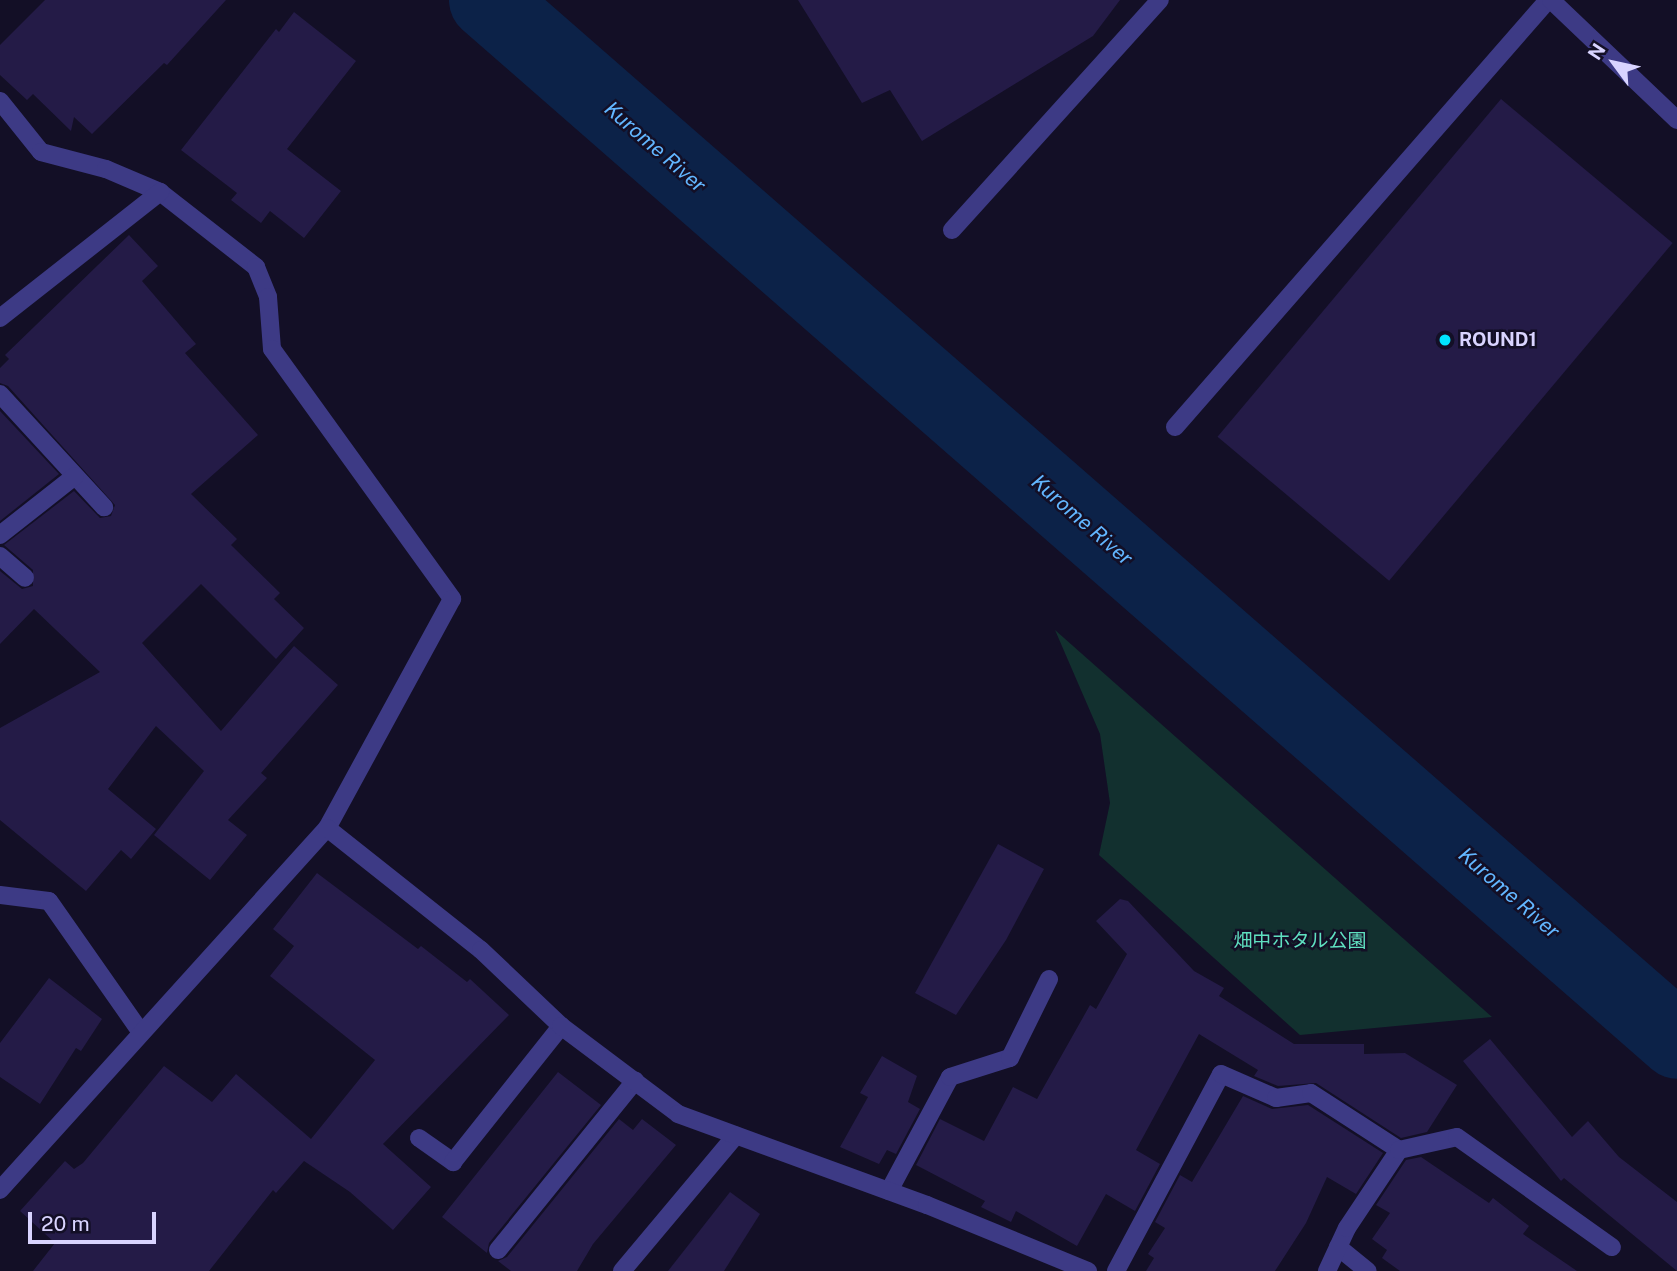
<!DOCTYPE html>
<html>
<head>
<meta charset="utf-8">
<style>
	body { margin:0 }
	#map { position:relative; width:1677px; height:1271px; overflow:hidden; background:#130f26; font-family:"Public Sans","Noto Sans JP",sans-serif }
	div>[style] { position:absolute }
	.green>* { inset:0; background:#12302f }
	.river>* { height:77px; margin:-38.5px; padding:0 38.5px; transform-origin:38.5px; border-radius:38.5px; background:#0c2248 }
	.building>* { inset:0; background:#241b47; transform-origin:0 0 }
	.lane>* { height:18px; margin:-9px; padding:0 9px; transform-origin:9px; border-radius:9px; background:#3d3a85 }
	.street>* { height:18px; margin:-9px; padding:0 9px; transform-origin:9px; border-radius:9px; background:#3d3a85 }
	.dots>* { width:19px; height:19px; translate:-50% -50%; box-sizing:border-box; border:4px solid #130f26; border-radius:50% }
	span { translate:-50% -50%; white-space:nowrap; text-align:center; line-height:1.15; -webkit-text-stroke:5px #130f26; paint-order:stroke }
	.poi-label { font-size:19px; color:#d9d4ff; font-weight:700 }
	.left { translate:0 -50%; text-align:left }
	.park-label { font-size:19px; color:#5fe0c0 }
	.water-label { font-size:21px; color:#62b6ff; font-style:italic }
	.north { position:absolute; left:1579px; top:28px; width:70px; height:70px; -webkit-text-stroke:5px #130f26; paint-order:stroke; rotate:303deg; font-size:19px; font-weight:700; line-height:28px; text-align:center; color:#d9d4ff }
	.north::after { content:''; display:block; margin:auto; width:24px; height:32px; background:#d9d4ff; clip-path:polygon(50% 0,100% 100%,50% 72%,0 100%) }
	.scale { position:absolute; left:28px; top:1212px; width:128px; height:32px; box-sizing:border-box; border:4px solid #d9d4ff; border-top:0; padding-left:9px; font-size:21px; line-height:24px; white-space:nowrap; color:#d9d4ff; -webkit-text-stroke:5px #130f26; paint-order:stroke }
</style>
</head>
<body>
<div id="map">
	<div class="green">
		<i style="clip-path:polygon(1055px 630px,1492px 1017px,1300px 1035px,1099px 855px,1110px 803px,1100px 734px)"></i>
	</div>
	<div class="river">
		<i style="left:487px;top:0;width:1580px;rotate:41.15deg"></i>
	</div>
	<div class="building">
		<i style="clip-path:polygon(45px 0,226px 0,167px 65px,164px 63px,92px 134px,74px 117px,71px 131px,33px 94px,27px 100px,0 75px,0 45px)"></i>
		<i style="clip-path:polygon(798px 0,1120px 0,1093px 36px,922px 141px,890px 90px,862px 103px)"></i>
		<i style="clip-path:polygon(294px 12px,356px 61px,287px 149px,341px 191px,304px 238px,270px 211px,261px 223px,231px 200px,237px 193px,181px 150px,276px 29px,279px 32px)"></i>
		<i style="left:1501px;top:99px;width:224px;height:441px;rotate:40deg"></i>
		<i style="clip-path:polygon(129px 235px,158px 266px,142px 281px,196px 344px,185px 353px,258px 435px,191px 494px,237px 539px,231px 545px,280px 593px,274px 599px,304px 628px,276px 659px,201px 584px,142px 643px,221px 731px,294px 646px,338px 685px,261px 773px,267px 778px,228px 820px,247px 835px,210px 880px,154px 835px,204px 771px,156px 726px,108px 789px,156px 829px,131px 859px,121px 850px,86px 891px,0 820px,0 728px,100px 672px,34px 609px,0 644px,0 571px,22px 589px,33px 586px,33px 570px,4px 545px,74px 491px,100px 518px,111px 516px,115px 505px,8px 386px,0 383px,0 368px,9px 359px,5px 355px)"></i>
		<i style="clip-path:polygon(0 411px,59px 474px,0 521px)"></i>
		<i style="clip-path:polygon(998px 844px,1044px 869px,1006px 940px,956px 1015px,915px 993px)"></i>
		<i style="clip-path:polygon(317px 873px,418px 949px,421px 946px,467px 982px,470px 979px,509px 1015px,383px 1144px,431px 1187px,393px 1230px,350px 1192px,304px 1161px,276px 1193px,273px 1190px,209px 1271px,33px 1271px,55px 1243px,20px 1211px,65px 1161px,74px 1169px,83px 1163px,164px 1066px,212px 1102px,236px 1074px,311px 1139px,375px 1060px,270px 976px,294px 946px,273px 929px)"></i>
		<i style="clip-path:polygon(1120px 899px,1128px 901px,1194px 971px,1224px 988px,1219px 996px,1294px 1044px,1364px 1044px,1364px 1054px,1405px 1053px,1457px 1085px,1427px 1132px,1401px 1138px,1316px 1083px,1278px 1086px,1254px 1076px,1258px 1070px,1199px 1034px,1136px 1150px,1160px 1164px,1135px 1211px,1106px 1194px,1077px 1246px,1016px 1211px,1011px 1222px,981px 1207px,985px 1201px,916px 1165px,940px 1119px,984px 1141px,1013px 1087px,1037px 1099px,1090px 1005px,1096px 1009px,1127px 954px,1096px 921px)"></i>
		<i style="clip-path:polygon(49px 978px,102px 1019px,81px 1051px,76px 1048px,40px 1104px,0 1077px,0 1043px)"></i>
		<i style="clip-path:polygon(1490px 1039px,1572px 1137px,1588px 1121px,1619px 1157px,1677px 1202px,1677px 1271px,1564px 1178px,1561px 1181px,1463px 1061px)"></i>
		<i style="clip-path:polygon(882px 1056px,917px 1076px,908px 1102px,920px 1109px,896px 1154px,887px 1150px,879px 1164px,840px 1147px,868px 1097px,860px 1093px)"></i>
		<i style="clip-path:polygon(558px 1072px,601px 1105px,489px 1243px,487px 1253px,442px 1217px)"></i>
		<i style="clip-path:polygon(1243px 1096px,1272px 1109px,1308px 1105px,1383px 1153px,1356px 1194px,1327px 1177px,1306px 1223px,1275px 1271px,1146px 1271px,1154px 1258px,1148px 1254px,1165px 1228px,1155px 1222px,1180px 1175px,1192px 1182px)"></i>
		<i style="clip-path:polygon(619px 1119px,633px 1130px,642px 1119px,676px 1145px,593px 1244px,577px 1271px,511px 1271px,498px 1261px,507px 1257px)"></i>
		<i style="clip-path:polygon(1421px 1157px,1489px 1203px,1493px 1198px,1529px 1226px,1523px 1234px,1577px 1271px,1400px 1271px,1382px 1258px,1387px 1250px,1372px 1239px,1390px 1213px,1376px 1205px,1406px 1160px)"></i>
		<i style="clip-path:polygon(730px 1192px,760px 1214px,724px 1271px,668px 1271px)"></i>
	</div>
	<div class="lane">
		<i style="left:952px;top:230px;width:310px;rotate:-47.9deg"></i>
		<i style="left:0;top:394px;width:154px;rotate:47.4deg"></i>
		<i style="left:1175px;top:427px;width:567px;rotate:-48.86deg"></i>
		<i style="left:0;top:535px;width:95px;rotate:-38.2deg"></i>
		<i style="left:0;top:556px;width:33px;rotate:41deg"></i>
		<i style="left:0;top:895px;width:49px;rotate:7deg"></i>
		<i style="left:49px;top:901px;width:159px;rotate:55deg"></i>
		<i style="left:419px;top:1138px;width:42px;rotate:35.2deg"></i>
		<i style="left:453px;top:1162px;width:174px;rotate:-51.5deg"></i>
		<i style="left:889px;top:1191px;width:129px;rotate:-61.8deg"></i>
		<i style="left:950px;top:1077px;width:63px;rotate:-17.6deg"></i>
		<i style="left:1010px;top:1058px;width:88px;rotate:-63.7deg"></i>
		<i style="left:1338px;top:1247px;width:38px;rotate:39deg"></i>
		<i style="left:498px;top:1250px;width:218px;rotate:-51deg"></i>
		<i style="left:622px;top:1271px;width:177px;rotate:-50deg"></i>
		<i style="left:1116px;top:1271px;width:223px;rotate:-61.9deg"></i>
		<i style="left:1221px;top:1074px;width:60px;rotate:23.6deg"></i>
		<i style="left:1276px;top:1098px;width:35px;rotate:-8deg"></i>
		<i style="left:1311px;top:1093px;width:105px;rotate:32.9deg"></i>
		<i style="left:1327px;top:1271px;width:47px;rotate:-65.1deg"></i>
		<i style="left:1347px;top:1228px;width:94px;rotate:-56.3deg"></i>
		<i style="left:1399px;top:1150px;width:59px;rotate:-12.6deg"></i>
		<i style="left:1457px;top:1137px;width:190px;rotate:35.4deg"></i>
	</div>
	<div class="street">
		<i style="left:1551px;top:0;width:174px;rotate:43.6deg"></i>
		<i style="left:0;top:101px;width:65px;rotate:51.2deg"></i>
		<i style="left:41px;top:152px;width:67px;rotate:14.7deg"></i>
		<i style="left:106px;top:169px;width:59px;rotate:23.1deg"></i>
		<i style="left:160px;top:192px;width:122px;rotate:38deg"></i>
		<i style="left:256px;top:267px;width:32px;rotate:68deg"></i>
		<i style="left:268px;top:297px;width:52px;rotate:85.6deg"></i>
		<i style="left:272px;top:349px;width:308px;rotate:54.2deg"></i>
		<i style="left:452px;top:599px;width:261px;rotate:118.6deg"></i>
		<i style="left:327px;top:828px;width:488px;rotate:132.1deg"></i>
		<i style="left:0;top:318px;width:204px;rotate:-38.2deg"></i>
		<i style="left:327px;top:828px;width:196px;rotate:38.4deg"></i>
		<i style="left:481px;top:950px;width:110px;rotate:43.5deg"></i>
		<i style="left:561px;top:1026px;width:146px;rotate:36.9deg"></i>
		<i style="left:678px;top:1114px;width:265px;rotate:20.1deg"></i>
		<i style="left:927px;top:1205px;width:174px;rotate:22.3deg"></i>
	</div>
	<div class="dots">
		<i style="left:1445px;top:340px;background:#00e5ff"></i>
	</div>
	<div class="poi-label">
		<span class="left" style="left:1459px;top:340px">ROUND1</span>
	</div>
	<div class="park-label">
		<span style="left:1300px;top:941px">畑中ホタル公園</span>
	</div>
	<div class="water-label">
		<span style="left:655px;top:147px;rotate:41deg">Kurome River</span>
		<span style="left:1082px;top:520px;rotate:41deg">Kurome River</span>
		<span style="left:1509px;top:893px;rotate:41deg">Kurome River</span>
	</div>
	<div class="north">N</div>
	<div class="scale">20 m</div>
</div>
</body>
</html>
